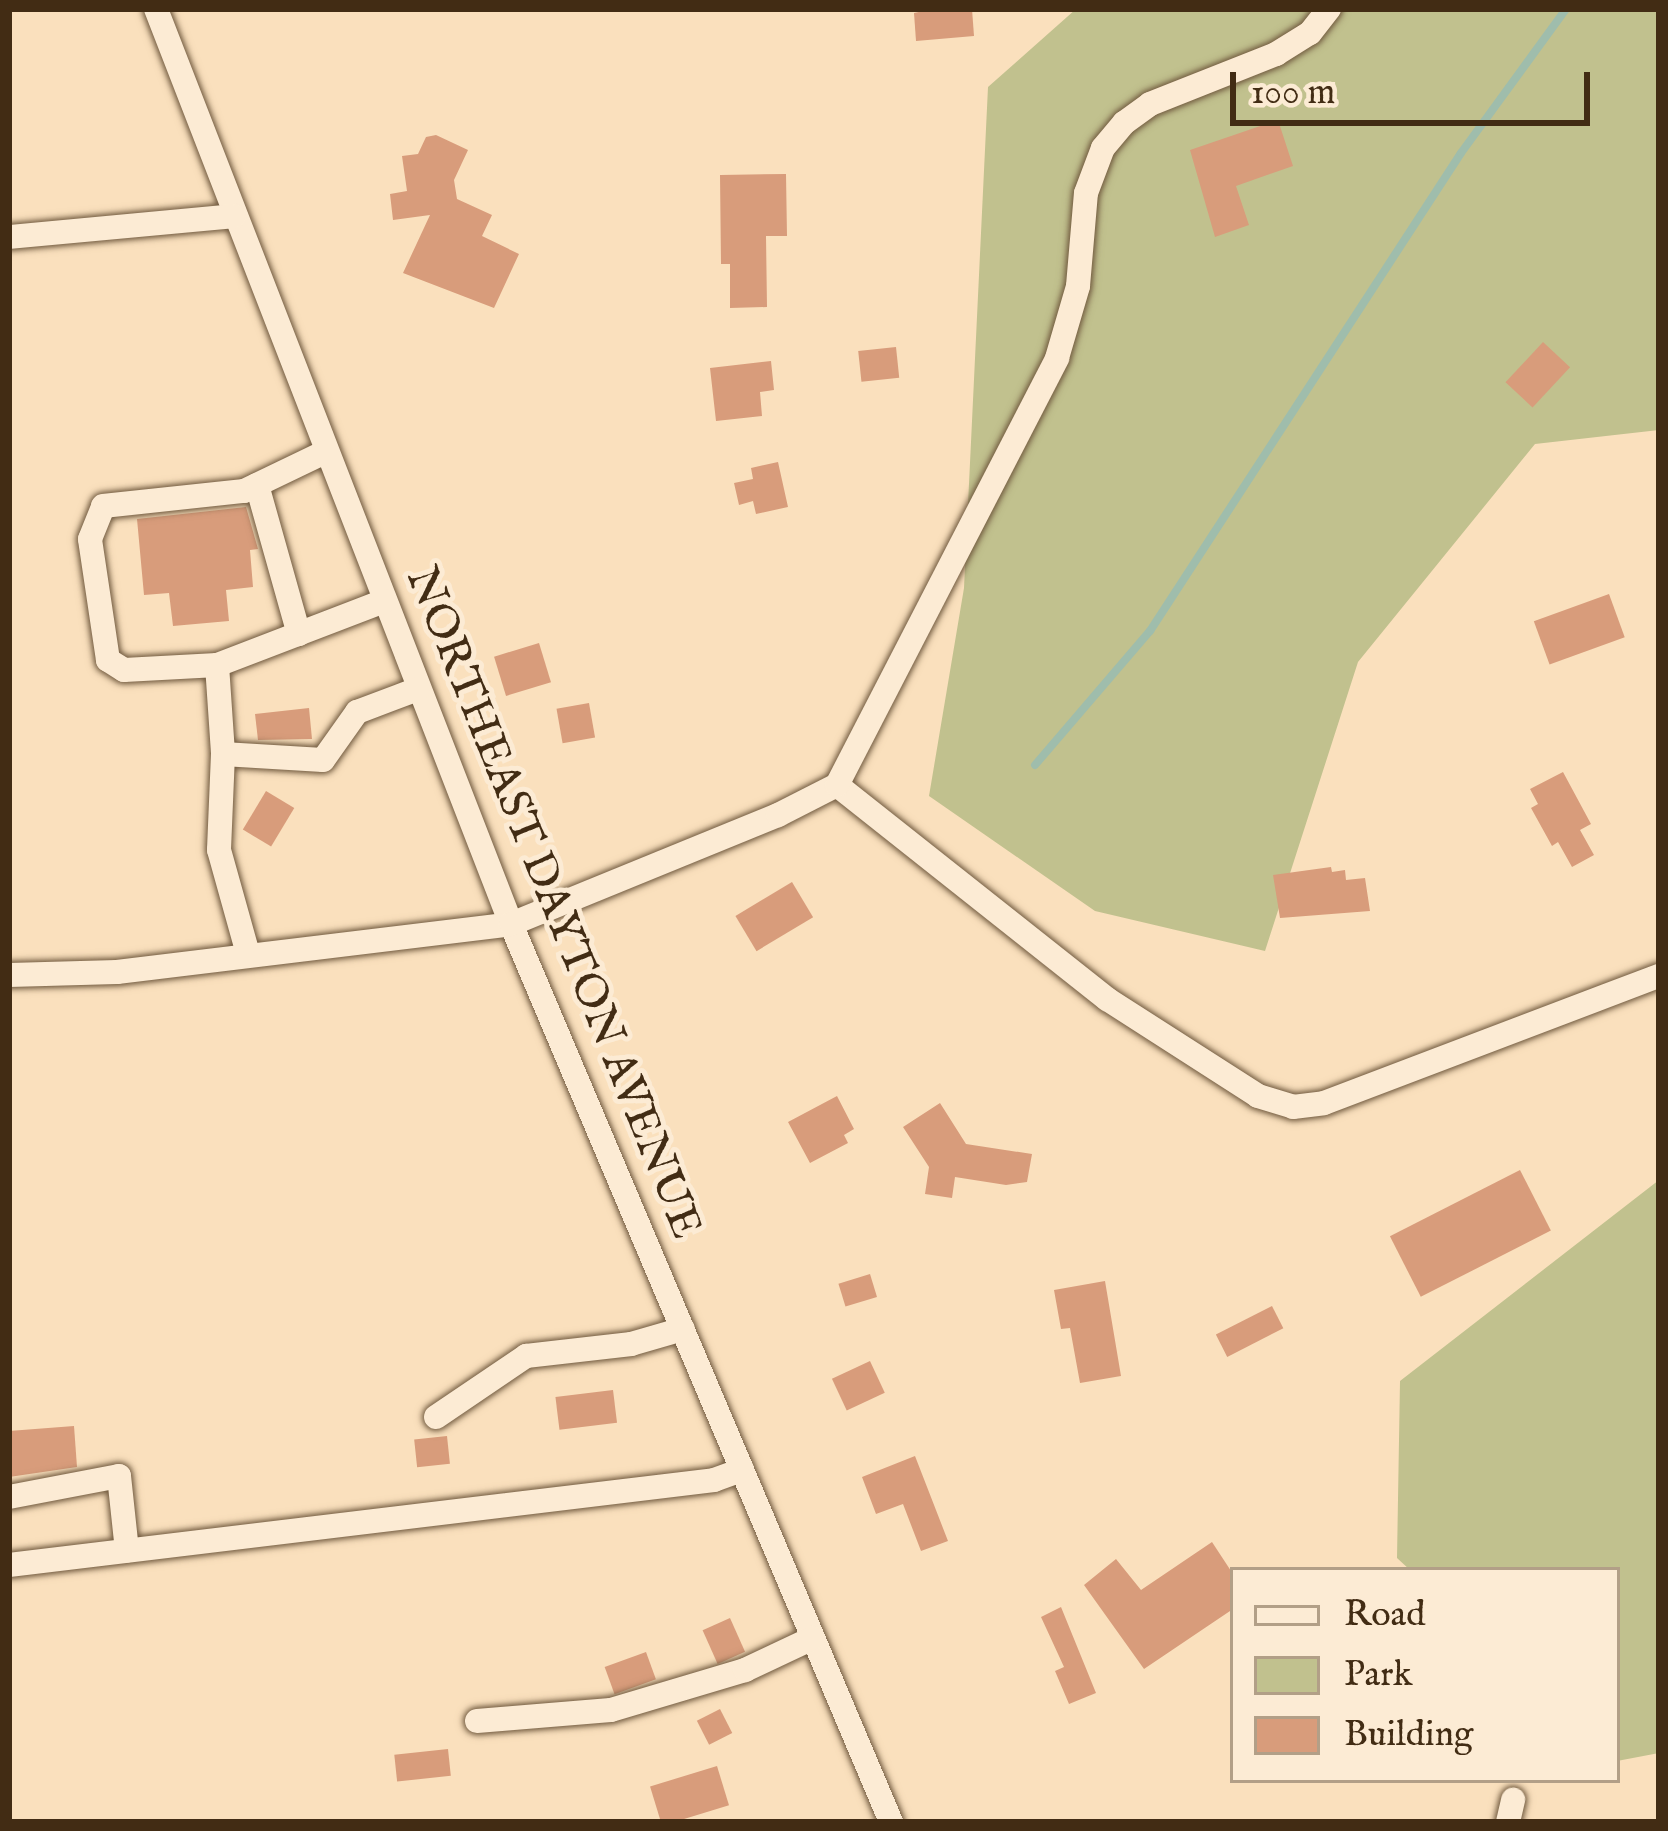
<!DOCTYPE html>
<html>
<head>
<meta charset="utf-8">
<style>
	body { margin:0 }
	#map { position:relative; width:1668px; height:1831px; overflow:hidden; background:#fae0bd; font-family:"IM FELL English",serif }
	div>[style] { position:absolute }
	.green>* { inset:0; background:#c1c18e }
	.stream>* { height:8px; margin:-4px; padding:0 4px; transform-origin:4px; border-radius:4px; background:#9fbdac }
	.building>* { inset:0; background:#d89c7b; transform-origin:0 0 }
	.roads { filter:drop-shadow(0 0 3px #70593e) drop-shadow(0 0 3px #70593e) }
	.minor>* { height:24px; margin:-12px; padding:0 12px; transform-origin:12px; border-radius:12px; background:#fcebd4 }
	span { translate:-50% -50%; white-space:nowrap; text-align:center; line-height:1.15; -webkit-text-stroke:10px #fcebd4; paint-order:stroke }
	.street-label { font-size:45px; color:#422c14 }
	.frame { position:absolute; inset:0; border:12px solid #422c14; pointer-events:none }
	.legend { position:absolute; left:1230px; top:1567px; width:390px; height:216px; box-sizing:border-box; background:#fcebd4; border:3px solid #b29f87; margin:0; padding:15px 21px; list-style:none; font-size:36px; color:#422c14 }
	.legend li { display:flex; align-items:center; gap:24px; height:60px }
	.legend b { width:60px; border:3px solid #b29f87 }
	.scale { position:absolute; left:1230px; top:72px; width:360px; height:54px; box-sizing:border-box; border:6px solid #422c14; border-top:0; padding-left:15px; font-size:36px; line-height:42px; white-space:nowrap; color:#422c14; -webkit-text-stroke:9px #fcebd4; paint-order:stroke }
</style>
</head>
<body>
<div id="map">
	<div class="green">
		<i style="clip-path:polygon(1076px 9px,1659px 9px,1659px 430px,1535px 444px,1358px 662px,1265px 951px,1095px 911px,929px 796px,964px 588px,988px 87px)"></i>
		<i style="clip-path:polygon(1659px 1180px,1659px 1753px,1617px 1761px,1617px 1570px,1410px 1570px,1397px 1558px,1400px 1381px)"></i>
	</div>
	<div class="stream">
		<i style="left:1035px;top:765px;width:177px;rotate:-49.4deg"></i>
		<i style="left:1150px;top:631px;width:570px;rotate:-56.95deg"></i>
		<i style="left:1461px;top:153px;width:178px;rotate:-53.9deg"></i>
	</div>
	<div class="building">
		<i style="clip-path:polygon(933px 9px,972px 9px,974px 36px,916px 41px,914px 13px)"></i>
		<i style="clip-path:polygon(1278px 120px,1293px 166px,1236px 186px,1249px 225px,1215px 237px,1190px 150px)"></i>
		<i style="clip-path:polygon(436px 135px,468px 150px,454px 180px,457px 199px,492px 215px,482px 236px,519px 254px,494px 308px,403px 273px,430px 215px,393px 220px,390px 194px,407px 191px,402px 156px,418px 154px,426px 137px)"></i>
		<i style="clip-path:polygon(786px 174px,787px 236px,766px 236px,767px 307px,730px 308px,730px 264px,721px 264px,720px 175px)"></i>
		<i style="left:1543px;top:342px;width:37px;height:55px;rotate:43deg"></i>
		<i style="left:896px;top:347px;width:31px;height:38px;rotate:84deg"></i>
		<i style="clip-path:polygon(771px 361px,774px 390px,760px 392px,762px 416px,716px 421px,710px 368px)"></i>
		<i style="clip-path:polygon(778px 462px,788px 507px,756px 514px,753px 501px,739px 505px,734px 483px,753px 479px,751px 468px)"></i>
		<i style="clip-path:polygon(246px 507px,258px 549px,250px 550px,253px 587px,226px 590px,229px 621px,173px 626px,169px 593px,144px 595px,137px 519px)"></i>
		<i style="left:1609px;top:594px;width:46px;height:80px;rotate:70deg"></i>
		<i style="left:539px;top:643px;width:41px;height:47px;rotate:73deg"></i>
		<i style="left:589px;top:703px;width:35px;height:33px;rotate:80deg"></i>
		<i style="clip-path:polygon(309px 708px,312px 739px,258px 740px,255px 714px)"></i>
		<i style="clip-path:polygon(1563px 772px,1591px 824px,1580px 830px,1594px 855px,1572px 867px,1558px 842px,1552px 846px,1531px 808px,1538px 804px,1530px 789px)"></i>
		<i style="left:266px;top:791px;width:33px;height:45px;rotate:31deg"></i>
		<i style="clip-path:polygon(1331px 867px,1332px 872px,1345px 870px,1346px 880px,1365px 878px,1370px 911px,1280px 918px,1273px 875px)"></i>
		<i style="left:792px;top:882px;width:41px;height:66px;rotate:59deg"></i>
		<i style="clip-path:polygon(837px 1096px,854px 1129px,844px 1135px,848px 1143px,810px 1163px,788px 1122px)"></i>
		<i style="clip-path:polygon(940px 1103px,966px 1144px,1032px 1154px,1027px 1182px,1006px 1185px,955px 1177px,952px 1198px,925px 1194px,929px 1167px,903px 1127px)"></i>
		<i style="left:1520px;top:1170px;width:68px;height:146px;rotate:63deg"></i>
		<i style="left:870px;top:1274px;width:24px;height:33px;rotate:73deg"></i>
		<i style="clip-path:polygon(1105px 1281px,1121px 1376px,1080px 1383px,1070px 1328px,1061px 1329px,1054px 1290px)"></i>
		<i style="left:1272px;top:1306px;width:25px;height:63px;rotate:63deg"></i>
		<i style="left:870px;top:1361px;width:35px;height:42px;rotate:65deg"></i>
		<i style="left:613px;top:1390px;width:33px;height:58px;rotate:83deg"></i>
		<i style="clip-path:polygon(74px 1426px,77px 1467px,9px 1477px,9px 1431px)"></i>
		<i style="left:447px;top:1436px;width:28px;height:33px;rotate:84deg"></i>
		<i style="clip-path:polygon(915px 1456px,948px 1541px,921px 1551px,903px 1504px,876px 1514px,862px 1477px)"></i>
		<i style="clip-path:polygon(1212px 1542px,1233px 1574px,1233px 1609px,1144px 1669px,1084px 1585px,1116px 1559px,1141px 1590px)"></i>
		<i style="clip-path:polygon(1061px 1607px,1096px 1693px,1069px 1704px,1055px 1671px,1064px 1667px,1041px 1617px)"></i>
		<i style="left:730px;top:1618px;width:37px;height:30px;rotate:66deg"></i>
		<i style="left:646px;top:1652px;width:29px;height:44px;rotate:70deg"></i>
		<i style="left:720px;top:1709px;width:27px;height:26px;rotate:63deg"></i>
		<i style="left:448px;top:1749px;width:27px;height:54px;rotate:84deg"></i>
		<i style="left:717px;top:1766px;width:41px;height:70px;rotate:73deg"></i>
	</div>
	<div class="roads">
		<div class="minor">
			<i style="left:156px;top:9px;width:981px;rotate:68.79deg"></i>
			<i style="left:511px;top:924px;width:975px;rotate:67.06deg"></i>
			<i style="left:9px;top:237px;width:226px;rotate:-5.3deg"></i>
			<i style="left:257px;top:485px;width:155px;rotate:74.3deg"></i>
			<i style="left:384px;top:601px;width:179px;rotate:159deg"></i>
			<i style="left:217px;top:665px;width:89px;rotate:86.1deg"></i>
			<i style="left:223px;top:754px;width:100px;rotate:3.4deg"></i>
			<i style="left:323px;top:760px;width:59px;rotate:-54.7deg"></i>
			<i style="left:357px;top:712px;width:65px;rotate:-20.7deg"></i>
			<i style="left:217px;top:665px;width:93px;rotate:176.9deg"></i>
			<i style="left:124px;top:670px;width:19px;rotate:-148deg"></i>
			<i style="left:108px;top:660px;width:122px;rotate:-98.5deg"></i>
			<i style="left:90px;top:539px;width:35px;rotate:-68deg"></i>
			<i style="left:103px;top:506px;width:142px;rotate:-6.1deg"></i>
			<i style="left:244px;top:491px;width:90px;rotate:-25.7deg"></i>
			<i style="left:223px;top:754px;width:96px;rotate:92.4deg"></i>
			<i style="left:219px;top:850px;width:108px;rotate:74.4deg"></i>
			<i style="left:837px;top:785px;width:345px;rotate:38.4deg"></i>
			<i style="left:1107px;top:999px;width:179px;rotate:32.7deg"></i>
			<i style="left:1258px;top:1096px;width:37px;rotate:17deg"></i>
			<i style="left:1293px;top:1107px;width:31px;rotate:-7deg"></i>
			<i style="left:1324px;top:1103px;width:358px;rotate:-20.8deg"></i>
			<i style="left:9px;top:975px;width:108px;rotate:-1.6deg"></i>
			<i style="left:117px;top:972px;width:397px;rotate:-6.9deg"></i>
			<i style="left:511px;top:924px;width:288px;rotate:-22.2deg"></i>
			<i style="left:778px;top:815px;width:66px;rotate:-27deg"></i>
			<i style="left:837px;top:785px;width:480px;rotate:-62.7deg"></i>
			<i style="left:1057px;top:358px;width:75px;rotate:-73.7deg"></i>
			<i style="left:1078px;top:286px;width:93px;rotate:-85.1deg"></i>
			<i style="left:1086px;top:193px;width:48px;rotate:-69.3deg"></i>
			<i style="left:1103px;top:148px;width:33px;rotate:-50deg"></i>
			<i style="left:1124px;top:123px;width:32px;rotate:-36deg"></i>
			<i style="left:1150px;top:104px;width:136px;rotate:-21.6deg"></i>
			<i style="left:1276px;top:54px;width:40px;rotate:-32deg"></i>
			<i style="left:1310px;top:33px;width:31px;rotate:-52deg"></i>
			<i style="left:436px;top:1417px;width:109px;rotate:-34.1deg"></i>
			<i style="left:526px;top:1356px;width:106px;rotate:-6.5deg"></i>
			<i style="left:631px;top:1344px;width:54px;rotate:-16.1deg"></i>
			<i style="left:9px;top:1497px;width:112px;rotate:-10.8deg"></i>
			<i style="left:119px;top:1476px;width:75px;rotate:83.9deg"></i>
			<i style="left:9px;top:1565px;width:710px;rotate:-6.87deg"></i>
			<i style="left:714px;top:1480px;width:30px;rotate:-20deg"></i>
			<i style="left:477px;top:1721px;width:134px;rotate:-4.7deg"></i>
			<i style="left:611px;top:1710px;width:140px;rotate:-16.6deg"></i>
			<i style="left:745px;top:1670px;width:75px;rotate:-25.2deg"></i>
			<i style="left:1508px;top:1822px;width:23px;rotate:-77deg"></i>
		</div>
	</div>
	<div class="street-label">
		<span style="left:553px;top:903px;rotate:68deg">NORTHEAST DAYTON AVENUE</span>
	</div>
	<div class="frame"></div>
	<ul class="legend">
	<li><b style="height:15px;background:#fcebd4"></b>Road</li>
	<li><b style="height:33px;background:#c1c18e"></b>Park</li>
	<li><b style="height:33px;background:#d89c7b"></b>Building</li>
	</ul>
	<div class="scale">100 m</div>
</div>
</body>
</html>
